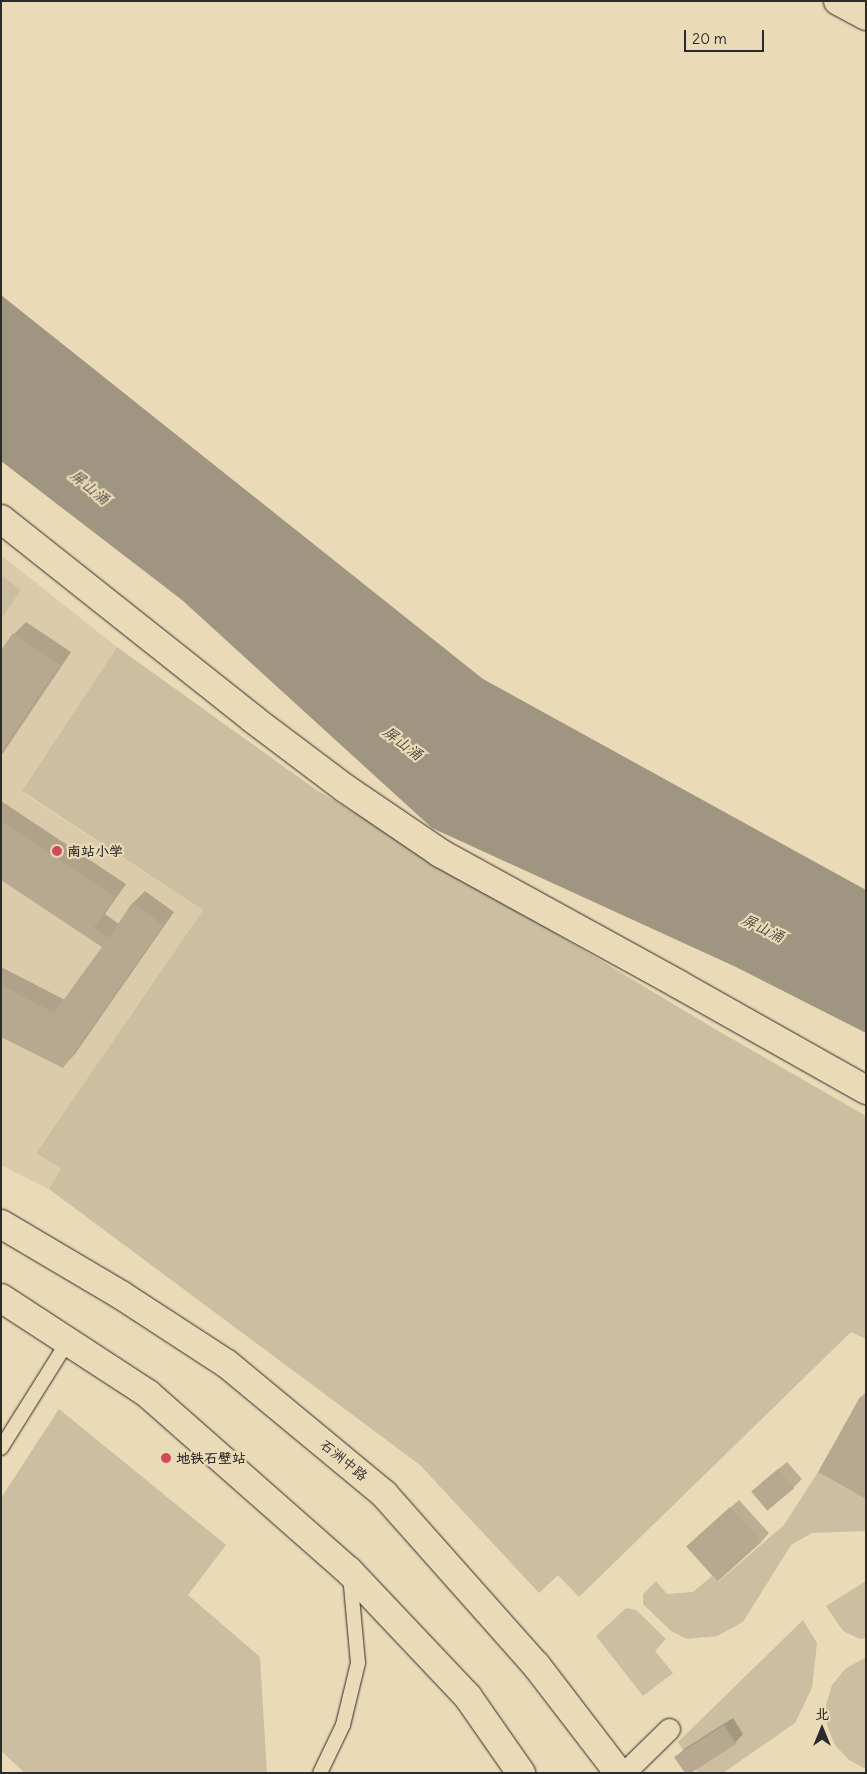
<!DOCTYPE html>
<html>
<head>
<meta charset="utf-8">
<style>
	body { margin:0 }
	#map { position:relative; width:867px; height:1774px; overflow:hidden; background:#ebdab7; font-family:Delius,"LXGW WenKai TC",sans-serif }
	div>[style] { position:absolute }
	.built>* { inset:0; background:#dbcbab }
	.green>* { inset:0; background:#ccbea0 }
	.water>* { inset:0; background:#9f9580 }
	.shadow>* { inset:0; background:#0003 }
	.building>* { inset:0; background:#b6a990; transform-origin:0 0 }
	.roads { filter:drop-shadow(0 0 1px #2b2b2b) drop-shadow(0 0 1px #2b2b2b) }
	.service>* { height:14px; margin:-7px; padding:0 7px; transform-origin:7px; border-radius:7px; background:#ebdab7 }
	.pedestrian>* { height:21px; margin:-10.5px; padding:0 10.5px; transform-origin:10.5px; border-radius:10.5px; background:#ebdab7 }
	.minor>* { height:28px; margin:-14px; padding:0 14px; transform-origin:14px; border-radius:14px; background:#ebdab7 }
	.tertiary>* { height:28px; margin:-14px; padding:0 14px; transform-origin:14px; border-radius:14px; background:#ebdab7 }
	.secondary>* { height:28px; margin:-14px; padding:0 14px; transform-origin:14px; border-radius:14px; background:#ebdab7 }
	.dots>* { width:14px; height:14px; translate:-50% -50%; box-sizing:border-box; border:2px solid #ebdab7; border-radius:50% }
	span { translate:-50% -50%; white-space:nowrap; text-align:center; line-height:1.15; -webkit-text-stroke:4.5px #ebdab7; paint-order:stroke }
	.poi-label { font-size:14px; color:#2b2b2b; font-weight:700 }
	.left { translate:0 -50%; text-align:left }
	.street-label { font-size:14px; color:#2b2b2b }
	.water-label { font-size:15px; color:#484640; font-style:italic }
	.frame { position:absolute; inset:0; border:2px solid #2b2b2b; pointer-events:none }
	.north { position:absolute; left:797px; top:1704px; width:50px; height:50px; -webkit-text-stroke:4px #ebdab7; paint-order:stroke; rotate:0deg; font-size:14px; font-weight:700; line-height:20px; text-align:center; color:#2b2b2b }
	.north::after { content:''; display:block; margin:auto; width:18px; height:22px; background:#2b2b2b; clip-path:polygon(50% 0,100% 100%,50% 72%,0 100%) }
	.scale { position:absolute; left:684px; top:30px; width:80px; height:22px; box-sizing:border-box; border:2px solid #2b2b2b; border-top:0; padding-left:6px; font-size:15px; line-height:18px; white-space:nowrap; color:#2b2b2b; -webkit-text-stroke:4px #ebdab7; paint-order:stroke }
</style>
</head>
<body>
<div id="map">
	<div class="built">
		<i style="clip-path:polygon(1px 555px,117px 647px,22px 792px,203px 910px,36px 1153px,61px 1169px,49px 1189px,1px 1165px)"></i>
	</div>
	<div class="green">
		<i style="clip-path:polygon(1px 575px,21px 590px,1px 619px)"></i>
		<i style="clip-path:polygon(117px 647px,315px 789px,715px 1029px,866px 1116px,866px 1339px,851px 1332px,579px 1597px,558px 1575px,539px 1593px,420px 1465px,49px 1189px,61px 1169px,36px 1153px,203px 910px,22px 791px)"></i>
		<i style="clip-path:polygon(59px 1409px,226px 1545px,188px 1595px,260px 1657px,267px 1773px,25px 1773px,1px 1751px,1px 1498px)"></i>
		<i style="clip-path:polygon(818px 1472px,866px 1499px,866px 1531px,812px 1533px,791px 1545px,743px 1622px,717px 1636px,687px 1639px,671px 1631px,643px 1604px,643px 1594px,656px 1581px,667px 1594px,693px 1592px,712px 1576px,718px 1582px,784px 1525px)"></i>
		<i style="clip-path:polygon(866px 1581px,866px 1638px,860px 1639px,843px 1631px,826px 1606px)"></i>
		<i style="clip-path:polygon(626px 1608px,636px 1610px,666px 1639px,655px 1651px,673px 1673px,643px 1696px,596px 1636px)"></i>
		<i style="clip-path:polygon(803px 1620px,817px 1643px,812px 1688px,795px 1723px,723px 1773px,698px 1773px,678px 1742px)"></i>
		<i style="clip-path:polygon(866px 1657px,866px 1769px,849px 1760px,835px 1745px,827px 1725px,826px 1705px,832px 1685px,845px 1669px)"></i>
	</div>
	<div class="water">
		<i style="clip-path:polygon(1px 295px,483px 679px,866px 890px,866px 1033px,736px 967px,432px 828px,182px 600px,1px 461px)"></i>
	</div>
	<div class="shadow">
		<i style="clip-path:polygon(26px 622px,71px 652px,1px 756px,1px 653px,14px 634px)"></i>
		<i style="clip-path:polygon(1px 801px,126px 884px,105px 914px,119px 924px,133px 903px,145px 891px,174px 912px,75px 1054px,63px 1067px,1px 1036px,1px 967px,65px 1000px,104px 947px,1px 879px)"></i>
		<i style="clip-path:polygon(866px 1392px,866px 1497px,820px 1472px,861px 1397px)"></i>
		<i style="clip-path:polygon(787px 1462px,802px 1479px,793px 1488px,761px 1483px)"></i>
		<i style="clip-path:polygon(739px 1500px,769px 1533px,761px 1542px,696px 1538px)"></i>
		<i style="clip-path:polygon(733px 1718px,743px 1734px,735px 1743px,676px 1757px,684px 1749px)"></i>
	</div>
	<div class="building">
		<i style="clip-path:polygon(13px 633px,60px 665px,1px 752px,1px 650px)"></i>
		<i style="clip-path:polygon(1px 821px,115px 897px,94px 927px,109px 938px,132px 903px,163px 925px,63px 1068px,1px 1037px,1px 985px,54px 1013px,102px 947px,1px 880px)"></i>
		<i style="clip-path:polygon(860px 1397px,866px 1400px,866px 1499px,818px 1472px)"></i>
		<i style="left:778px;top:1469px;width:25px;height:35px;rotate:50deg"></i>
		<i style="left:730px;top:1507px;width:47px;height:59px;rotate:48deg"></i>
		<i style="clip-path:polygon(724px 1725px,736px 1744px,691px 1773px,685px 1773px,674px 1757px)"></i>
	</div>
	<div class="roads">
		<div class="service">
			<i style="left:1px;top:1448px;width:126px;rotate:-57.9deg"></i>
			<i style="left:320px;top:1773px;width:53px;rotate:-64.4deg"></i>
			<i style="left:343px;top:1725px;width:64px;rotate:-76.4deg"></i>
			<i style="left:358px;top:1663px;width:88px;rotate:-95.2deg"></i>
		</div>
		<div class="pedestrian">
			<i style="left:624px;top:1773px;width:63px;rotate:-44.4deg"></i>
		</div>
		<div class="minor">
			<i style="left:1px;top:519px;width:322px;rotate:38.4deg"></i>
			<i style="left:253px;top:719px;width:116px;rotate:37deg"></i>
			<i style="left:346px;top:789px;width:114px;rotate:34.2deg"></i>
			<i style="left:440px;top:853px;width:272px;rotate:28.8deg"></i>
			<i style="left:678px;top:984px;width:216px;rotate:29.4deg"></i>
		</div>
		<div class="tertiary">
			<i style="left:838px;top:1px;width:32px;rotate:28deg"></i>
		</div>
		<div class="secondary">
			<i style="left:1px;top:1224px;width:139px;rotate:30.6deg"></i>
			<i style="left:121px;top:1295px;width:126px;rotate:33.1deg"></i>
			<i style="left:227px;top:1364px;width:204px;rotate:39.6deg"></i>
			<i style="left:384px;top:1494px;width:229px;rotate:48.4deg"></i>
			<i style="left:536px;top:1665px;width:136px;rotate:52.5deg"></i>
			<i style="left:1px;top:1298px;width:176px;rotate:33.1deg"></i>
			<i style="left:148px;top:1394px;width:268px;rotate:41.4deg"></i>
			<i style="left:349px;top:1571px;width:173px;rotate:46.6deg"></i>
			<i style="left:468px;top:1697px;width:93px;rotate:55.1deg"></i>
		</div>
	</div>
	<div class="dots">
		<i style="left:57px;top:851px;background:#d1495b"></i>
		<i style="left:166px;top:1458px;background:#d1495b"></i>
	</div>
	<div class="poi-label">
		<span class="left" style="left:67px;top:851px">南站小学</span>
		<span class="left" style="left:176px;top:1458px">地铁石壁站</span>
	</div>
	<div class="street-label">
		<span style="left:344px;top:1460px;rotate:39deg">石洲中路</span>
	</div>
	<div class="water-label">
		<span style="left:90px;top:487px;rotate:39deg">屏山涌</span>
		<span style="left:403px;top:743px;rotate:37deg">屏山涌</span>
		<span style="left:763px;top:928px;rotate:26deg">屏山涌</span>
	</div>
	<div class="frame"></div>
	<div class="north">北</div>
	<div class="scale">20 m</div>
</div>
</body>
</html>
